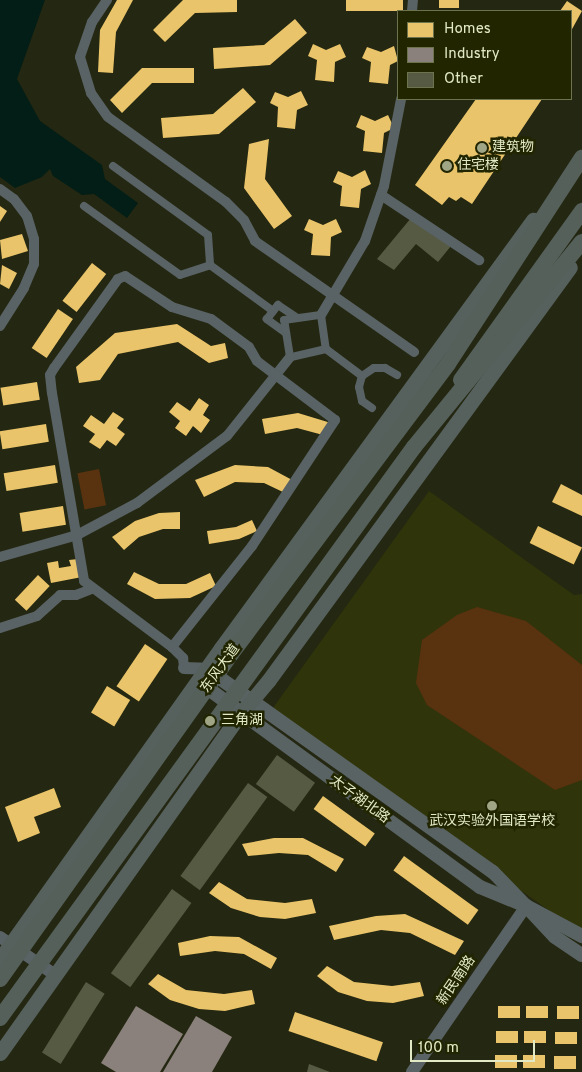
<!DOCTYPE html>
<html>
<head>
<meta charset="utf-8">
<style>
	body { margin:0 }
	#map { position:relative; width:582px; height:1072px; overflow:hidden; background:#242711; font-family:Overpass,"Noto Sans SC",sans-serif }
	div>[style] { position:absolute }
	.built>* { inset:0; background:#2f340b }
	.green>* { inset:0; background:#59320f; transform-origin:0 0 }
	.water>* { inset:0; background:#031e16 }
	.homes>* { inset:0; background:#e9c46a; transform-origin:0 0 }
	.industry>* { inset:0; background:#8a817c }
	.building>* { inset:0; background:#575a42; transform-origin:0 0 }
	.pedestrian>* { height:8px; margin:-4px; padding:0 4px; transform-origin:4px; border-radius:4px; background:#596264 }
	.minor>* { height:10px; margin:-5px; padding:0 5px; transform-origin:5px; border-radius:5px; background:#596264 }
	.tertiary>* { height:12px; margin:-6px; padding:0 6px; transform-origin:6px; border-radius:6px; background:#596264 }
	.secondary>* { height:14px; margin:-7px; padding:0 7px; transform-origin:7px; border-radius:7px; background:#596363 }
	.primary>* { height:15px; margin:-7.5px; padding:0 7.5px; transform-origin:7.5px; border-radius:7.5px; background:#56615e }
	.trunk>* { height:16px; margin:-8px; padding:0 8px; transform-origin:8px; border-radius:8px; background:#55605b }
	.trunk-bridge>* { height:16px; margin:-8px; padding:0 8px; transform-origin:8px; border-radius:8px; background:#55605b }
	.dots>* { width:14px; height:14px; translate:-50% -50%; box-sizing:border-box; border:2px solid #212500; border-radius:50% }
	span { translate:-50% -50%; white-space:nowrap; text-align:center; line-height:1.15; -webkit-text-stroke:5px #212500; paint-order:stroke }
	.poi-label { font-size:14px; color:#e2e9c5 }
	.left { translate:0 -50%; text-align:left }
	.street-label { font-size:14px; color:#e2e9c5 }
	.legend { position:absolute; left:397px; top:10px; width:175px; height:90px; box-sizing:border-box; background:#212500; border:1px solid #6e734f; margin:0; padding:6px 9px; list-style:none; font-size:15px; color:#e2e9c5 }
	.legend li { display:flex; align-items:center; gap:10px; height:25px }
	.legend b { width:25px; border:1px solid #6e734f }
	.scale { position:absolute; left:410px; top:1040px; width:125px; height:22px; box-sizing:border-box; border:2px solid #e2e9c5; border-top:0; padding-left:6px; font-size:15px; line-height:18px; white-space:nowrap; color:#e2e9c5; -webkit-text-stroke:4px #212500; paint-order:stroke }
</style>
</head>
<body>
<div id="map">
	<div class="built">
		<i style="clip-path:polygon(429px 491px,574px 595px,582px 594px,582px 934px,270px 712px)"></i>
	</div>
	<div class="green">
		<i style="left:99px;top:469px;width:37px;height:22px;rotate:79deg"></i>
		<i style="clip-path:polygon(477px 607px,526px 621px,582px 665px,582px 780px,555px 790px,427px 705px,416px 683px,422px 640px,457px 615px)"></i>
	</div>
	<div class="water">
		<i style="clip-path:polygon(0 0,45px 0,17px 79px,40px 121px,102px 165px,105px 179px,138px 203px,127px 218px,94px 194px,82px 195px,53px 176px,50px 169px,42px 177px,15px 188px,0 177px)"></i>
	</div>
	<div class="homes">
		<i style="clip-path:polygon(117px 0,133px 0,116px 32px,113px 73px,98px 72px,100px 30px)"></i>
		<i style="clip-path:polygon(183px 0,237px 0,237px 12px,195px 13px,165px 42px,153px 30px)"></i>
		<i style="left:346px;top:0;width:57px;height:11px"></i>
		<i style="left:439px;top:0;width:20px;height:8px"></i>
		<i style="clip-path:polygon(567px 1px,582px 11px,571px 31px,571px 11px,560px 11px)"></i>
		<i style="clip-path:polygon(295px 19px,307px 33px,270px 65px,214px 69px,213px 48px,264px 45px)"></i>
		<i style="clip-path:polygon(313px 44px,326px 50px,340px 44px,346px 57px,335px 62px,334px 82px,315px 80px,317px 60px,308px 56px)"></i>
		<i style="clip-path:polygon(394px 46px,398px 61px,390px 65px,388px 84px,369px 82px,371px 62px,362px 58px,367px 47px,381px 52px)"></i>
		<i style="clip-path:polygon(142px 68px,194px 68px,194px 83px,152px 83px,122px 113px,110px 100px)"></i>
		<i style="clip-path:polygon(243px 88px,256px 102px,219px 134px,163px 138px,161px 118px,213px 114px)"></i>
		<i style="clip-path:polygon(301px 91px,308px 105px,297px 110px,295px 129px,277px 127px,278px 107px,270px 103px,275px 92px,288px 97px)"></i>
		<i style="clip-path:polygon(476px 99px,542px 99px,472px 204px,461px 197px,456px 201px,449px 197px,442px 205px,415px 185px)"></i>
		<i style="clip-path:polygon(361px 115px,375px 121px,388px 115px,394px 128px,384px 133px,382px 153px,363px 151px,365px 131px,356px 127px)"></i>
		<i style="clip-path:polygon(269px 139px,265px 179px,292px 216px,274px 229px,244px 188px,249px 144px)"></i>
		<i style="clip-path:polygon(365px 170px,371px 184px,361px 189px,359px 208px,340px 206px,342px 186px,333px 182px,338px 171px,352px 177px)"></i>
		<i style="clip-path:polygon(0 206px,7px 211px,0 222px)"></i>
		<i style="clip-path:polygon(309px 219px,323px 225px,336px 219px,342px 232px,331px 237px,330px 256px,311px 255px,313px 234px,304px 230px)"></i>
		<i style="clip-path:polygon(22px 234px,28px 251px,2px 259px,0 240px)"></i>
		<i style="left:92px;top:263px;width:18px;height:48px;rotate:38deg"></i>
		<i style="clip-path:polygon(2px 265px,17px 273px,9px 289px,0 284px)"></i>
		<i style="left:58px;top:309px;width:18px;height:47px;rotate:34deg"></i>
		<i style="clip-path:polygon(177px 324px,211px 346px,225px 343px,228px 358px,209px 363px,178px 342px,118px 354px,100px 380px,79px 383px,76px 367px,115px 333px)"></i>
		<i style="left:37px;top:382px;width:18px;height:37px;rotate:81deg"></i>
		<i style="clip-path:polygon(199px 398px,209px 405px,203px 415px,210px 420px,201px 433px,193px 426px,186px 436px,175px 428px,180px 421px,169px 412px,177px 402px,190px 411px)"></i>
		<i style="clip-path:polygon(113px 412px,124px 419px,117px 428px,125px 434px,116px 446px,107px 440px,100px 449px,89px 442px,95px 434px,83px 426px,91px 415px,104px 424px)"></i>
		<i style="clip-path:polygon(298px 413px,331px 423px,323px 435px,297px 428px,265px 434px,262px 419px)"></i>
		<i style="left:46px;top:424px;width:18px;height:47px;rotate:81deg"></i>
		<i style="left:55px;top:465px;width:18px;height:52px;rotate:81deg"></i>
		<i style="clip-path:polygon(235px 465px,268px 467px,294px 481px,285px 493px,264px 483px,235px 482px,204px 497px,195px 480px)"></i>
		<i style="clip-path:polygon(561px 484px,582px 495px,582px 516px,552px 502px)"></i>
		<i style="left:63px;top:506px;width:19px;height:44px;rotate:81deg"></i>
		<i style="clip-path:polygon(180px 512px,180px 529px,163px 529px,139px 537px,124px 550px,112px 537px,135px 521px,159px 513px)"></i>
		<i style="clip-path:polygon(252px 520px,257px 531px,239px 539px,209px 544px,207px 531px,236px 527px)"></i>
		<i style="left:538px;top:526px;width:49px;height:19px;rotate:26deg"></i>
		<i style="clip-path:polygon(78px 559px,82px 577px,51px 583px,47px 563px,58px 561px,59px 568px,71px 566px,69px 560px)"></i>
		<i style="clip-path:polygon(134px 572px,159px 584px,186px 584px,210px 573px,216px 586px,190px 598px,155px 599px,127px 584px)"></i>
		<i style="left:38px;top:575px;width:16px;height:34px;rotate:43deg"></i>
		<i style="left:145px;top:644px;width:27px;height:51px;rotate:34deg"></i>
		<i style="left:107px;top:686px;width:27px;height:31px;rotate:31deg"></i>
		<i style="clip-path:polygon(54px 788px,61px 807px,34px 817px,40px 833px,18px 842px,5px 807px)"></i>
		<i style="left:323px;top:796px;width:64px;height:16px;rotate:36deg"></i>
		<i style="clip-path:polygon(274px 838px,303px 838px,344px 859px,336px 872px,308px 855px,279px 853px,248px 856px,242px 844px)"></i>
		<i style="left:404px;top:856px;width:92px;height:18px;rotate:36deg"></i>
		<i style="clip-path:polygon(219px 882px,247px 899px,285px 903px,312px 899px,316px 913px,285px 919px,260px 917px,231px 908px,209px 893px)"></i>
		<i style="clip-path:polygon(405px 914px,464px 941px,455px 955px,410px 933px,381px 930px,334px 940px,329px 926px,376px 916px)"></i>
		<i style="clip-path:polygon(210px 936px,239px 937px,277px 958px,271px 969px,244px 954px,215px 951px,180px 956px,178px 943px)"></i>
		<i style="clip-path:polygon(327px 966px,354px 982px,392px 986px,420px 982px,424px 996px,393px 1003px,367px 1001px,338px 992px,317px 976px)"></i>
		<i style="clip-path:polygon(158px 974px,186px 990px,224px 994px,252px 990px,255px 1004px,225px 1011px,199px 1009px,170px 1000px,148px 984px)"></i>
		<i style="left:498px;top:1006px;width:22px;height:12px"></i>
		<i style="left:526px;top:1006px;width:22px;height:12px"></i>
		<i style="left:579px;top:1006px;width:13px;height:22px;rotate:90deg"></i>
		<i style="left:295px;top:1012px;width:93px;height:20px;rotate:19deg"></i>
		<i style="left:496px;top:1031px;width:22px;height:12px"></i>
		<i style="left:524px;top:1031px;width:22px;height:12px"></i>
		<i style="left:555px;top:1032px;width:22px;height:12px"></i>
		<i style="left:517px;top:1055px;width:13px;height:22px;rotate:90deg"></i>
		<i style="left:545px;top:1055px;width:13px;height:22px;rotate:90deg"></i>
		<i style="left:576px;top:1056px;width:13px;height:22px;rotate:90deg"></i>
	</div>
	<div class="industry">
		<i style="clip-path:polygon(136px 1006px,183px 1034px,160px 1072px,116px 1072px,101px 1063px)"></i>
		<i style="clip-path:polygon(196px 1016px,232px 1037px,212px 1072px,163px 1072px)"></i>
	</div>
	<div class="building">
		<i style="clip-path:polygon(411px 218px,451px 246px,438px 262px,416px 244px,394px 270px,377px 259px)"></i>
		<i style="left:277px;top:755px;width:47px;height:36px;rotate:36deg"></i>
		<i style="left:248px;top:783px;width:24px;height:115px;rotate:36deg"></i>
		<i style="left:172px;top:889px;width:24px;height:104px;rotate:36deg"></i>
		<i style="left:86px;top:982px;width:22px;height:83px;rotate:32deg"></i>
		<i style="clip-path:polygon(309px 1064px,330px 1072px,307px 1072px)"></i>
	</div>
	<div class="pedestrian">
		<i style="left:113px;top:166px;width:117px;rotate:36deg"></i>
		<i style="left:208px;top:235px;width:30px;rotate:86deg"></i>
		<i style="left:210px;top:265px;width:78px;rotate:36.1deg"></i>
		<i style="left:84px;top:206px;width:118px;rotate:35.7deg"></i>
		<i style="left:180px;top:275px;width:32px;rotate:-18deg"></i>
		<i style="left:286px;top:333px;width:24px;rotate:-144deg"></i>
		<i style="left:267px;top:319px;width:18px;rotate:-52deg"></i>
		<i style="left:278px;top:305px;width:23px;rotate:34deg"></i>
		<i style="left:326px;top:349px;width:37px;rotate:167deg"></i>
		<i style="left:290px;top:357px;width:37px;rotate:-99deg"></i>
		<i style="left:284px;top:320px;width:37px;rotate:-8deg"></i>
		<i style="left:321px;top:315px;width:34px;rotate:82deg"></i>
		<i style="left:326px;top:349px;width:45px;rotate:36.9deg"></i>
		<i style="left:372px;top:408px;width:12px;rotate:-145deg"></i>
		<i style="left:362px;top:401px;width:14px;rotate:-102deg"></i>
		<i style="left:359px;top:387px;width:11px;rotate:-75deg"></i>
		<i style="left:362px;top:376px;width:14px;rotate:-34deg"></i>
		<i style="left:374px;top:368px;width:11px"></i>
		<i style="left:385px;top:368px;width:14px;rotate:30deg"></i>
	</div>
	<div class="minor">
		<i style="left:107px;top:0;width:27px;rotate:124deg"></i>
		<i style="left:92px;top:22px;width:37px;rotate:109deg"></i>
		<i style="left:80px;top:57px;width:38px;rotate:73deg"></i>
		<i style="left:91px;top:93px;width:29px;rotate:55deg"></i>
		<i style="left:108px;top:117px;width:145px;rotate:35.8deg"></i>
		<i style="left:226px;top:202px;width:25px;rotate:45deg"></i>
		<i style="left:244px;top:220px;width:24px;rotate:62deg"></i>
		<i style="left:255px;top:241px;width:194px;rotate:34.9deg"></i>
		<i style="left:412px;top:11px;width:11px;rotate:-85deg"></i>
		<i style="left:0;top:189px;width:17px;rotate:36deg"></i>
		<i style="left:14px;top:199px;width:21px;rotate:53deg"></i>
		<i style="left:27px;top:216px;width:24px;rotate:73deg"></i>
		<i style="left:34px;top:239px;width:25px;rotate:90deg"></i>
		<i style="left:34px;top:264px;width:26px;rotate:113deg"></i>
		<i style="left:24px;top:288px;width:45px;rotate:122.3deg"></i>
		<i style="left:381px;top:195px;width:118px;rotate:33.6deg"></i>
		<i style="left:321px;top:315px;width:86px;rotate:-59.3deg"></i>
		<i style="left:365px;top:241px;width:58px;rotate:-70.9deg"></i>
		<i style="left:384px;top:186px;width:89px;rotate:-78.9deg"></i>
		<i style="left:0;top:557px;width:80px;rotate:-15.9deg"></i>
		<i style="left:77px;top:535px;width:68px;rotate:-28.1deg"></i>
		<i style="left:137px;top:503px;width:112px;rotate:-36.7deg"></i>
		<i style="left:227px;top:436px;width:101px;rotate:-51.4deg"></i>
		<i style="left:0;top:628px;width:39px;rotate:-18deg"></i>
		<i style="left:37px;top:616px;width:31px;rotate:-42deg"></i>
		<i style="left:60px;top:595px;width:16px"></i>
		<i style="left:76px;top:595px;width:17px;rotate:-21deg"></i>
		<i style="left:172px;top:647px;width:129px;rotate:-51.6deg"></i>
		<i style="left:252px;top:546px;width:151px;rotate:-56.6deg"></i>
		<i style="left:335px;top:420px;width:98px;rotate:-142.9deg"></i>
		<i style="left:257px;top:361px;width:16px;rotate:-120deg"></i>
		<i style="left:249px;top:347px;width:47px;rotate:-143.6deg"></i>
		<i style="left:211px;top:319px;width:41px;rotate:-162.9deg"></i>
		<i style="left:172px;top:307px;width:56px;rotate:-146.6deg"></i>
		<i style="left:125px;top:276px;width:8px;rotate:157deg"></i>
		<i style="left:118px;top:279px;width:110px;rotate:125.7deg"></i>
		<i style="left:54px;top:368px;width:8px;rotate:120deg"></i>
		<i style="left:50px;top:375px;width:18px;rotate:84deg"></i>
		<i style="left:52px;top:393px;width:191px;rotate:80.3deg"></i>
		<i style="left:84px;top:581px;width:110px;rotate:36.9deg"></i>
		<i style="left:172px;top:647px;width:16px;rotate:45deg"></i>
		<i style="left:183px;top:658px;width:10px;rotate:84deg"></i>
	</div>
	<div class="tertiary">
		<i style="left:184px;top:668px;width:23px;rotate:2deg"></i>
		<i style="left:0;top:937px;width:67px;rotate:34.6deg"></i>
		<i style="left:412px;top:1072px;width:201px;rotate:-55.5deg"></i>
	</div>
	<div class="secondary">
		<i style="left:207px;top:669px;width:351px;rotate:35.4deg"></i>
		<i style="left:493px;top:872px;width:47px;rotate:45.9deg"></i>
		<i style="left:526px;top:906px;width:64px;rotate:28.2deg"></i>
		<i style="left:199px;top:682px;width:348px;rotate:36.1deg"></i>
		<i style="left:480px;top:887px;width:50px;rotate:22.4deg"></i>
		<i style="left:526px;top:906px;width:42px;rotate:46.9deg"></i>
		<i style="left:555px;top:937px;width:32px;rotate:34deg"></i>
	</div>
	<div class="primary">
		<i style="left:0;top:959px;width:382px;rotate:-54.6deg"></i>
		<i style="left:221px;top:648px;width:530px;rotate:-53.91deg"></i>
		<i style="left:0;top:1053px;width:415px;rotate:-54.7deg"></i>
		<i style="left:240px;top:714px;width:43px;rotate:-49.7deg"></i>
		<i style="left:268px;top:681px;width:512px;rotate:-53.89deg"></i>
	</div>
	<div class="trunk">
		<i style="left:448px;top:364px;width:246px;rotate:-57deg"></i>
		<i style="left:461px;top:380px;width:208px;rotate:-54.4deg"></i>
	</div>
	<div class="trunk-bridge">
		<i style="left:0;top:979px;width:399px;rotate:-54.6deg"></i>
		<i style="left:231px;top:654px;width:362px;rotate:-53.2deg"></i>
		<i style="left:0;top:1018px;width:705px;rotate:-54.06deg"></i>
		<i style="left:414px;top:447px;width:265px;rotate:-50.7deg"></i>
	</div>
	<div class="dots">
		<i style="left:482px;top:148px;background:#a0a586"></i>
		<i style="left:447px;top:166px;background:#a0a586"></i>
		<i style="left:210px;top:721px;background:#a0a586"></i>
		<i style="left:492px;top:806px;background:#a0a586"></i>
	</div>
	<div class="poi-label">
		<span class="left" style="left:492px;top:148px">建筑物</span>
		<span class="left" style="left:457px;top:166px">住宅楼</span>
		<span class="left" style="left:221px;top:721px">三角湖</span>
		<span style="left:492px;top:822px">武汉实验外国语学校</span>
	</div>
	<div class="street-label">
		<span style="left:221px;top:669px;rotate:-54deg">东风大道</span>
		<span style="left:359px;top:800px;rotate:36deg">太子湖北路</span>
		<span style="left:457px;top:981px;rotate:-56deg">新民南路</span>
	</div>
	<ul class="legend">
	<li><b style="height:14px;background:#e9c46a"></b>Homes</li>
	<li><b style="height:14px;background:#8a817c"></b>Industry</li>
	<li><b style="height:14px;background:#575a42"></b>Other</li>
	</ul>
	<div class="scale">100 m</div>
</div>
</body>
</html>
